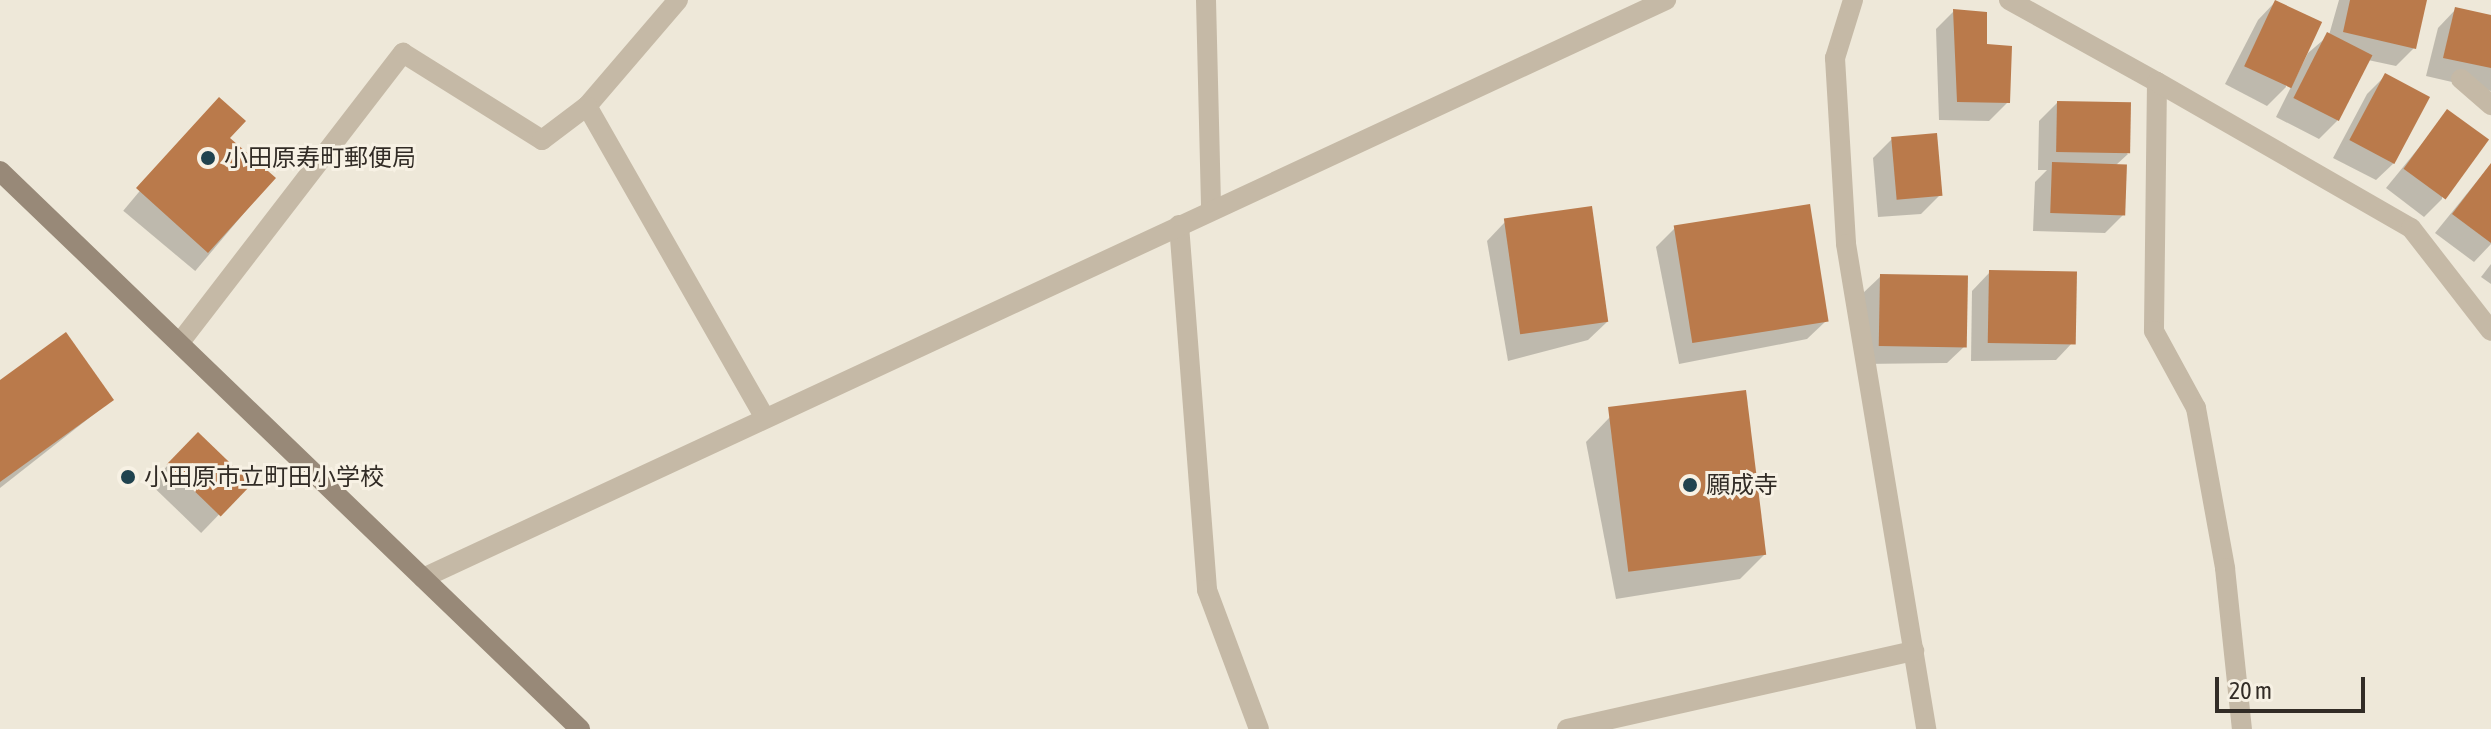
<!DOCTYPE html>
<html>
<head>
<meta charset="utf-8">
<style>
	body { margin:0 }
	#map { position:relative; width:2491px; height:729px; overflow:hidden; background:#eee8d9; font-family:"Asap Condensed","Noto Sans JP",sans-serif }
	div>[style] { position:absolute }
	.shadow>* { inset:0; background:#0003; transform-origin:0 0 }
	.building>* { inset:0; background:#ba7a4b; transform-origin:0 0 }
	.street>* { height:20px; margin:-10px; padding:0 10px; transform-origin:10px; border-radius:10px; background:#c5b9a6 }
	.secondary>* { height:20px; margin:-10px; padding:0 10px; transform-origin:10px; border-radius:10px; background:#988978 }
	.dots>* { width:22px; height:22px; translate:-50% -50%; box-sizing:border-box; border:4px solid #f7f1e4; border-radius:50% }
	span { translate:-50% -50%; white-space:nowrap; text-align:center; line-height:1.15; -webkit-text-stroke:6px #f7f1e4; paint-order:stroke }
	.poi-label { font-size:24px; color:#322c26 }
	.left { translate:0 -50%; text-align:left }
	.scale { position:absolute; left:2215px; top:677px; width:150px; height:36px; box-sizing:border-box; border:4px solid #322c26; border-top:0; padding-left:10px; font-size:24px; line-height:28px; white-space:nowrap; color:#322c26; -webkit-text-stroke:6px #f7f1e4; paint-order:stroke }
</style>
</head>
<body>
<div id="map">
	<div class="shadow">
		<i style="clip-path:polygon(2339px 0,2425px 0,2414px 48px,2396px 66px,2368px 60px,2337px 121px,2319px 139px,2276px 117px,2308px 53px,2329px 35px)"></i>
		<i style="clip-path:polygon(2276px 1px,2286px 87px,2267px 106px,2225px 84px,2258px 20px)"></i>
		<i style="clip-path:polygon(2456px 9px,2491px 17px,2491px 91px,2426px 76px,2438px 28px)"></i>
		<i style="clip-path:polygon(1954px 11px,1985px 45px,2008px 102px,1989px 121px,1939px 120px,1936px 29px)"></i>
		<i style="clip-path:polygon(2385px 76px,2395px 162px,2376px 180px,2333px 158px,2367px 94px)"></i>
		<i style="clip-path:polygon(2057px 103px,2128px 154px,2116px 165px,2124px 214px,2105px 233px,2033px 231px,2035px 182px,2047px 170px,2038px 170px,2039px 121px)"></i>
		<i style="clip-path:polygon(2448px 112px,2442px 199px,2424px 217px,2386px 188px)"></i>
		<i style="left:201px;top:118px;width:94px;height:121px;rotate:40deg"></i>
		<i style="clip-path:polygon(1892px 139px,1940px 195px,1921px 214px,1878px 217px,1873px 158px)"></i>
		<i style="clip-path:polygon(2491px 164px,2491px 244px,2474px 262px,2435px 233px)"></i>
		<i style="clip-path:polygon(1505px 222px,1607px 322px,1588px 340px,1508px 361px,1487px 241px)"></i>
		<i style="clip-path:polygon(1675px 228px,1826px 321px,1807px 339px,1679px 364px,1656px 247px)"></i>
		<i style="clip-path:polygon(2491px 264px,2491px 284px,2481px 277px)"></i>
		<i style="clip-path:polygon(1990px 272px,2074px 341px,2056px 360px,1971px 361px,1972px 291px)"></i>
		<i style="clip-path:polygon(1881px 276px,1966px 345px,1947px 363px,1862px 364px,1862px 294px)"></i>
		<i style="clip-path:polygon(0 382px,112px 400px,0 488px)"></i>
		<i style="clip-path:polygon(1610px 417px,1765px 554px,1740px 579px,1616px 599px,1586px 442px)"></i>
		<i style="left:198px;top:434px;width:71px;height:69px;rotate:44deg"></i>
	</div>
	<div class="building">
		<i style="left:2275px;top:0;width:52px;height:73px;rotate:25deg"></i>
		<i style="clip-path:polygon(2350px 0,2427px 0,2416px 49px,2343px 32px)"></i>
		<i style="clip-path:polygon(2455px 7px,2491px 15px,2491px 68px,2443px 58px)"></i>
		<i style="clip-path:polygon(1953px 9px,1987px 12px,1987px 44px,2012px 46px,2010px 103px,1957px 102px)"></i>
		<i style="left:2327px;top:32px;width:51px;height:74px;rotate:27deg"></i>
		<i style="left:2385px;top:73px;width:51px;height:76px;rotate:28deg"></i>
		<i style="clip-path:polygon(219px 97px,246px 121px,230px 138px,276px 178px,208px 253px,136px 188px)"></i>
		<i style="left:2057px;top:101px;width:74px;height:51px;rotate:1deg"></i>
		<i style="left:2447px;top:109px;width:52px;height:74px;rotate:36deg"></i>
		<i style="left:1937px;top:133px;width:63px;height:46px;rotate:85deg"></i>
		<i style="left:2052px;top:162px;width:75px;height:51px;rotate:2deg"></i>
		<i style="clip-path:polygon(2491px 163px,2491px 243px,2452px 214px)"></i>
		<i style="left:1810px;top:204px;width:119px;height:138px;rotate:81deg"></i>
		<i style="left:1592px;top:206px;width:117px;height:89px;rotate:82deg"></i>
		<i style="left:1989px;top:270px;width:88px;height:73px;rotate:1deg"></i>
		<i style="left:1880px;top:274px;width:88px;height:72px;rotate:1deg"></i>
		<i style="clip-path:polygon(66px 332px,114px 400px,0 482px,0 380px)"></i>
		<i style="left:1746px;top:390px;width:166px;height:139px;rotate:83deg"></i>
		<i style="left:198px;top:432px;width:75px;height:45px;rotate:44deg"></i>
	</div>
	<div class="street">
		<i style="left:678px;top:0;width:140px;rotate:130.6deg"></i>
		<i style="left:587px;top:106px;width:356px;rotate:60.3deg"></i>
		<i style="left:1206px;top:0;width:207px;rotate:88.6deg"></i>
		<i style="left:1853px;top:0;width:61px;rotate:107.2deg"></i>
		<i style="left:1835px;top:58px;width:186px;rotate:86.6deg"></i>
		<i style="left:1846px;top:244px;width:492px;rotate:80.6deg"></i>
		<i style="left:2009px;top:0;width:169px;rotate:29deg"></i>
		<i style="left:2157px;top:82px;width:249px;rotate:90.7deg"></i>
		<i style="left:2154px;top:331px;width:88px;rotate:61.4deg"></i>
		<i style="left:2196px;top:408px;width:163px;rotate:79.7deg"></i>
		<i style="left:2225px;top:568px;width:162px;rotate:84deg"></i>
		<i style="left:2461px;top:79px;width:40px;rotate:41deg"></i>
		<i style="left:2157px;top:82px;width:293px;rotate:29.9deg"></i>
		<i style="left:2411px;top:228px;width:130px;rotate:52.2deg"></i>
		<i style="left:1179px;top:225px;width:366px;rotate:85.6deg"></i>
		<i style="left:1207px;top:590px;width:148px;rotate:69.5deg"></i>
		<i style="left:181px;top:341px;width:364px;rotate:-52.4deg"></i>
		<i style="left:403px;top:53px;width:164px;rotate:32deg"></i>
		<i style="left:542px;top:140px;width:56px;rotate:-37.1deg"></i>
		<i style="left:423px;top:578px;width:1371px;rotate:-24.94deg"></i>
		<i style="left:1567px;top:729px;width:356px;rotate:-12.7deg"></i>
	</div>
	<div class="secondary">
		<i style="left:0;top:171px;width:805px;rotate:43.89deg"></i>
	</div>
	<div class="dots">
		<i style="left:208px;top:158px;background:#20434f"></i>
		<i style="left:128px;top:477px;background:#20434f"></i>
		<i style="left:1690px;top:485px;background:#20434f"></i>
	</div>
	<div class="poi-label">
		<span class="left" style="left:224px;top:158px">小田原寿町郵便局</span>
		<span class="left" style="left:144px;top:477px">小田原市立町田小学校</span>
		<span class="left" style="left:1706px;top:485px">願成寺</span>
	</div>
	<div class="scale">20 m</div>
</div>
</body>
</html>
